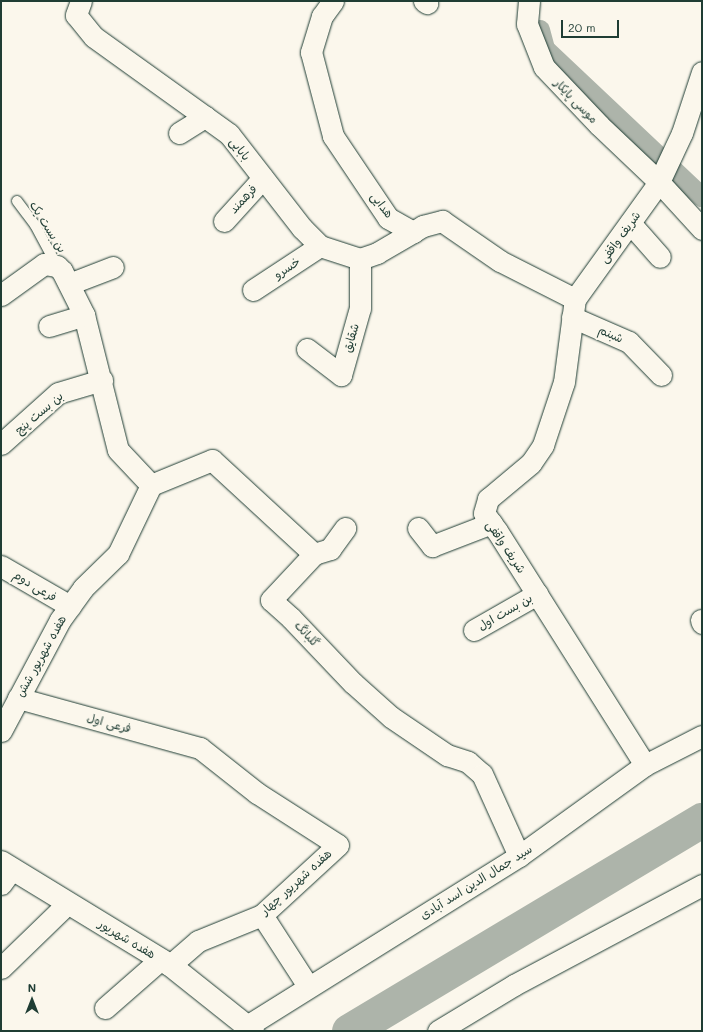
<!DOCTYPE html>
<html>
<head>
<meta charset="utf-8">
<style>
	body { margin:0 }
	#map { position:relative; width:703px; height:1032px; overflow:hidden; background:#fbf7ec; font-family:Mali,"Playpen Sans Arabic",sans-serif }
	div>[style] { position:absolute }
	.canal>* { height:20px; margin:-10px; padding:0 10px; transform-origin:10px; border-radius:10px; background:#adb4aa }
	.river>* { height:35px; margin:-17.5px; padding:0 17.5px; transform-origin:17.5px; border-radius:17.5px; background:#adb4aa }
	.roads { filter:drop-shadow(0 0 1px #1f3d34) drop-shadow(0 0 1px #1f3d34) }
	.lane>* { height:10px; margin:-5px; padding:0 5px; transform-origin:5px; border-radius:5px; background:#fbf7ec }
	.street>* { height:21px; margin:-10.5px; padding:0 10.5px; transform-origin:10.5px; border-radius:10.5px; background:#fbf7ec }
	.secondary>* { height:22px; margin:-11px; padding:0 11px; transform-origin:11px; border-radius:11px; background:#fbf7ec }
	span { translate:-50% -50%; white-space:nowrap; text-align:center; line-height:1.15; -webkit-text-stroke:4px #fbf7ec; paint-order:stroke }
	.street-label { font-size:12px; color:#1f3d34 }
	.frame { position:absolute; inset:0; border:2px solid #1f3d34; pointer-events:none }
	.north { position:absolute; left:12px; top:980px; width:40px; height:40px; -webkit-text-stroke:3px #fbf7ec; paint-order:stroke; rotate:0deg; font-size:11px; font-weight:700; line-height:16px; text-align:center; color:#1f3d34 }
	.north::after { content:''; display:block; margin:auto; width:14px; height:18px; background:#1f3d34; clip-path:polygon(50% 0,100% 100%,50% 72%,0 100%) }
	.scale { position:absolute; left:561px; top:20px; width:58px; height:18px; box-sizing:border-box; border:2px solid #1f3d34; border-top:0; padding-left:5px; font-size:12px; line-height:14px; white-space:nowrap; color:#1f3d34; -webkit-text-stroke:3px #fbf7ec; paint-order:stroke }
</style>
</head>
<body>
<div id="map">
	<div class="canal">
		<i style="left:540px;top:30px;width:20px;rotate:75deg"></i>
		<i style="left:545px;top:49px;width:216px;rotate:43.3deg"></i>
	</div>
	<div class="river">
		<i style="left:349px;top:1031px;width:411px;rotate:-30.9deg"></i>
	</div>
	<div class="roads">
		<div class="lane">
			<i style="left:17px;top:201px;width:30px;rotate:53deg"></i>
			<i style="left:35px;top:225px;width:47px;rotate:61.8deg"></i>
		</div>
		<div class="street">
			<i style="left:81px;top:1px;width:15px;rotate:110deg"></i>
			<i style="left:76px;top:15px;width:28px;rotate:51deg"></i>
			<i style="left:94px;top:37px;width:166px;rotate:35.7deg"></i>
			<i style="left:229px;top:134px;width:119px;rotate:52.2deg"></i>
			<i style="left:302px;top:228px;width:25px;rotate:45deg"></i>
			<i style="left:320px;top:246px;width:42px;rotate:18deg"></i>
			<i style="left:360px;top:259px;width:18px;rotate:-19deg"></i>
			<i style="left:377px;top:253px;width:42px;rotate:-30.3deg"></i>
			<i style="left:333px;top:1px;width:19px;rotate:126deg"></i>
			<i style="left:322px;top:16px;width:38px;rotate:107deg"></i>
			<i style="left:311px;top:52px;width:87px;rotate:75.3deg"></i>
			<i style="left:333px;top:136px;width:99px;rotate:56.1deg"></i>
			<i style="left:388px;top:218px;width:29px;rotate:29deg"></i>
			<i style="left:413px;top:232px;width:12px;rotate:-31deg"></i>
			<i style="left:423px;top:226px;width:20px;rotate:-15deg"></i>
			<i style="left:442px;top:221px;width:70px;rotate:34.6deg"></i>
			<i style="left:500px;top:261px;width:84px;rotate:26.9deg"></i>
			<i style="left:424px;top:1px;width:4px;rotate:34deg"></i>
			<i style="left:529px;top:1px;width:23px;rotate:95deg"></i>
			<i style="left:527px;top:24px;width:46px;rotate:68.4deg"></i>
			<i style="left:544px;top:67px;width:80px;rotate:46.5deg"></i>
			<i style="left:599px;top:125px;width:83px;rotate:43.5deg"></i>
			<i style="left:659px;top:182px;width:64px;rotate:47.5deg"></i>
			<i style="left:179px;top:133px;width:31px;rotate:-32deg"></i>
			<i style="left:224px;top:221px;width:58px;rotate:-47.8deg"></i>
			<i style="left:630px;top:223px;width:45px;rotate:48.6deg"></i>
			<i style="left:69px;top:284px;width:47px;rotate:-21.1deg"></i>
			<i style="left:253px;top:290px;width:80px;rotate:-33.3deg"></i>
			<i style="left:1px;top:295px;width:53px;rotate:-35.8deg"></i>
			<i style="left:44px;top:264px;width:13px;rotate:9deg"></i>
			<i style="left:57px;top:266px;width:7px;rotate:45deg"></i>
			<i style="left:62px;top:271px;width:49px;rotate:63.4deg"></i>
			<i style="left:84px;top:315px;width:139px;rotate:75.9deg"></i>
			<i style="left:118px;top:450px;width:48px;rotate:46.7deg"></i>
			<i style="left:572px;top:317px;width:62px;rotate:23.7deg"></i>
			<i style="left:629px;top:342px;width:46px;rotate:45.9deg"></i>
			<i style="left:49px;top:326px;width:37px;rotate:-17deg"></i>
			<i style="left:307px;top:349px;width:43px;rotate:37.4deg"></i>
			<i style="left:341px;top:375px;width:70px;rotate:-74.2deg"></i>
			<i style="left:360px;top:308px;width:49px;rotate:-90deg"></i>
			<i style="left:1px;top:444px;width:76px;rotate:-41.8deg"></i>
			<i style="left:58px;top:393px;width:46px;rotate:-16.5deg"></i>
			<i style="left:151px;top:485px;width:66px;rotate:-22.3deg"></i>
			<i style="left:212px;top:460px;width:139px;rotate:42.7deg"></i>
			<i style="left:314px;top:554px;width:63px;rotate:133.1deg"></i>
			<i style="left:271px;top:600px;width:27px;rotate:42deg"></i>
			<i style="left:291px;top:618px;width:90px;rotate:46.4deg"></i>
			<i style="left:353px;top:683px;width:51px;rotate:41.8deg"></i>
			<i style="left:391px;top:717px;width:68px;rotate:34.2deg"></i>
			<i style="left:447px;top:755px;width:22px;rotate:18deg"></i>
			<i style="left:468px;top:762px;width:18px;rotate:41deg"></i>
			<i style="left:482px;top:774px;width:90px;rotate:65.7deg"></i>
			<i style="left:418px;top:528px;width:23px;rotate:52deg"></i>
			<i style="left:432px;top:546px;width:64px;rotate:-21deg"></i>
			<i style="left:314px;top:554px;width:17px;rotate:-17deg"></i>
			<i style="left:330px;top:549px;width:26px;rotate:-54deg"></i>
			<i style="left:1px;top:566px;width:80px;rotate:30.1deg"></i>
			<i style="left:701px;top:620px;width:3px;rotate:72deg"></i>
			<i style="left:474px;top:630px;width:73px;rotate:-29.7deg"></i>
			<i style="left:18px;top:698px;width:189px;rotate:15.4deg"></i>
			<i style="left:200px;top:748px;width:73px;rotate:38.3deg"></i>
			<i style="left:257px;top:793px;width:96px;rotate:32.7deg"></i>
			<i style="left:338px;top:845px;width:103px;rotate:137.4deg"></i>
			<i style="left:262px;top:915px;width:69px;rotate:157.9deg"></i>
			<i style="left:198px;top:941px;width:37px;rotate:139deg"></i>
			<i style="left:1px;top:731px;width:126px;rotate:-62deg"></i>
			<i style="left:60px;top:620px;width:39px;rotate:-54deg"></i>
			<i style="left:83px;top:588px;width:49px;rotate:-44.2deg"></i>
			<i style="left:118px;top:554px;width:76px;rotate:-64.4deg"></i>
			<i style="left:645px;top:765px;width:277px;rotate:-122.3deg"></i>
			<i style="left:497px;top:531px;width:22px;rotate:-126deg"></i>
			<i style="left:484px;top:513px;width:15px;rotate:-74deg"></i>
			<i style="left:488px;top:499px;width:56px;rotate:-39.9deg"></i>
			<i style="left:531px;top:463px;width:22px;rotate:-56deg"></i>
			<i style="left:543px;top:445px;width:66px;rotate:-71.6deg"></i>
			<i style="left:564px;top:382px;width:84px;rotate:-82.5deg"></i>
			<i style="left:575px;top:299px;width:144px;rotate:-54.3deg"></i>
			<i style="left:659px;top:182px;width:54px;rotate:-64.9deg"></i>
			<i style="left:682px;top:133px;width:64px;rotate:-71.8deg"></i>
			<i style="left:1px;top:884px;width:19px;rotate:-54deg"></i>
			<i style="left:262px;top:915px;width:85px;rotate:57.1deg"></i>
			<i style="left:1px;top:968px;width:93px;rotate:-44.1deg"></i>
			<i style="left:105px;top:1008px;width:74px;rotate:-41.2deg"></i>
			<i style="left:247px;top:1026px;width:321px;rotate:-32deg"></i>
			<i style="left:519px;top:856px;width:155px;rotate:-35.8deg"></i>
			<i style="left:645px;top:765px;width:64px;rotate:-27deg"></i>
			<i style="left:438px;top:1031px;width:89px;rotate:-31.2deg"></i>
			<i style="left:514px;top:985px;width:213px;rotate:-28deg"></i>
		</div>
		<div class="secondary">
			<i style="left:1px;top:862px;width:198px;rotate:31.4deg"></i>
			<i style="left:170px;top:965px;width:106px;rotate:38.5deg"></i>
		</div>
	</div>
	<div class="street-label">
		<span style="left:576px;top:101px;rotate:46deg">موسی پایکار</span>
		<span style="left:240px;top:149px;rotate:52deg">بابایی</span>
		<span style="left:243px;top:199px;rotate:-47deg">فرهمند</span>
		<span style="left:382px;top:205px;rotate:52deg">هدایی</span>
		<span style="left:48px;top:227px;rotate:58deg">بن بست یک</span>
		<span style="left:620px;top:237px;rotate:-54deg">شریف واقفی</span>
		<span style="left:287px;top:268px;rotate:-33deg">خسرو</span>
		<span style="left:611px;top:334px;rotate:24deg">شبنم</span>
		<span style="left:351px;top:338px;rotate:-74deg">شقایق</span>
		<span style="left:39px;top:413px;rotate:-40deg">بن بست پنج</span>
		<span style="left:506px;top:547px;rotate:56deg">شریف واقفی</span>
		<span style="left:35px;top:586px;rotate:31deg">فرعی دوم</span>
		<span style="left:505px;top:612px;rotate:-30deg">بن بست اول</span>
		<span style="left:307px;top:634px;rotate:47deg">گلبانگ</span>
		<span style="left:41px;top:656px;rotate:-61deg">هفده شهریور شش</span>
		<span style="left:109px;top:723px;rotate:15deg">فرعی اول</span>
		<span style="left:296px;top:882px;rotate:-42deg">هفده شهریور چهار</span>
		<span style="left:476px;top:882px;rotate:-32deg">سید جمال الدین اسد آبادی</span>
		<span style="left:127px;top:939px;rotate:31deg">هفده شهریور</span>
	</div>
	<div class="frame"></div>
	<div class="north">N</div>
	<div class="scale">20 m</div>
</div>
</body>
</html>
